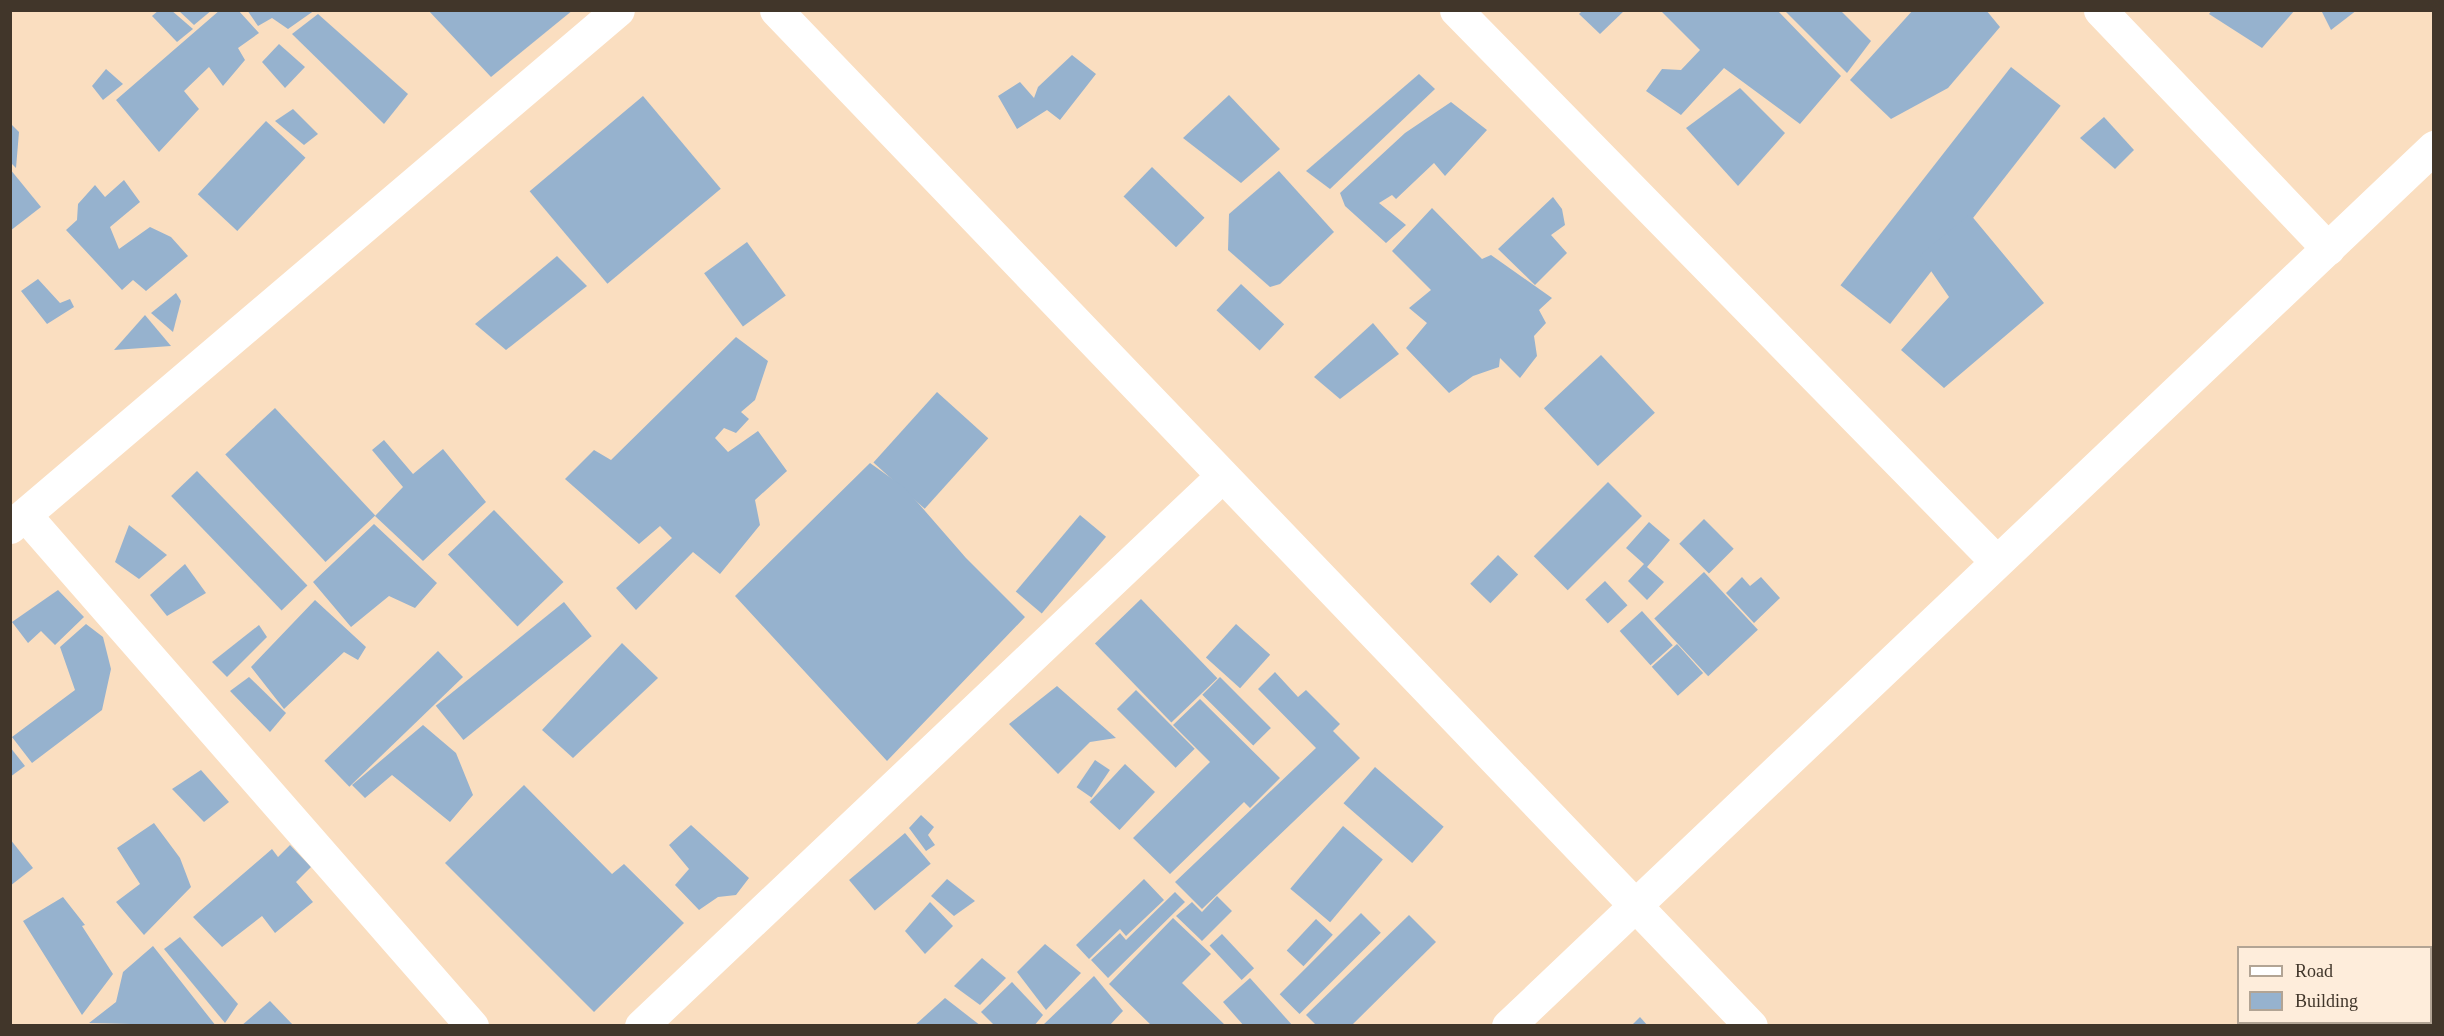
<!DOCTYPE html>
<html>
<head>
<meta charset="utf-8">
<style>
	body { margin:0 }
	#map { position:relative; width:2444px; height:1036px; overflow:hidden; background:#fadec0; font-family:Georgia,serif }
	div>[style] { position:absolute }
	.building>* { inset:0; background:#96b2ce; transform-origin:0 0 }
	.street>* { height:33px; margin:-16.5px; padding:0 16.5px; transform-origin:16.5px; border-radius:16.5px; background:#fff }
	.secondary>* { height:33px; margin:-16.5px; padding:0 16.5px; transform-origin:16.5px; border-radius:16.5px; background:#fff }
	span { translate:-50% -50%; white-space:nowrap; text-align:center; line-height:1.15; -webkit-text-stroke:5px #feeddb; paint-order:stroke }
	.frame { position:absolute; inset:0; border:12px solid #41362a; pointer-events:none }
	.legend { position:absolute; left:2237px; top:946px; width:195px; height:78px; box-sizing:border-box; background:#feeddb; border:2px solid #b2a494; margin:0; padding:8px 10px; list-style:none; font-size:18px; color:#41362a }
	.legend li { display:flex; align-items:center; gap:12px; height:30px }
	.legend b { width:30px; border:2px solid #b2a494 }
</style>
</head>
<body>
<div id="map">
	<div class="building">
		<i style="clip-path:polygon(159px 10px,171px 10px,193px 29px,177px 42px,152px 16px)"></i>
		<i style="clip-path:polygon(178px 10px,212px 10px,194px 25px)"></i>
		<i style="clip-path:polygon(220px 10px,238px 10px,259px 33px,238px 48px,245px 60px,223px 86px,209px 67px,184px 91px,199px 109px,159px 152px,116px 100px)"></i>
		<i style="clip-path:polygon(247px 10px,315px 10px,288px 29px,272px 18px,258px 26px)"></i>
		<i style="clip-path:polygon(428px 10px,573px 10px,491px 77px)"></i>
		<i style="clip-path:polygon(1583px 10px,1625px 10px,1600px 34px,1579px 14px)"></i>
		<i style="clip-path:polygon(1660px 10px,1777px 10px,1841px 76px,1800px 124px,1724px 68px,1681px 115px,1646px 91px,1662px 69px,1681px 70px,1700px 50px)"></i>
		<i style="clip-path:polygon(1784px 10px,1840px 10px,1871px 41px,1847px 73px)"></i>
		<i style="clip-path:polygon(1913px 10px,1986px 10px,2000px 27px,1948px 88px,1891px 119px,1850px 80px)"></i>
		<i style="clip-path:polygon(2212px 10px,2295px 10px,2262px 48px,2209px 14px)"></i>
		<i style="clip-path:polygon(2321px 10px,2357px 10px,2331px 30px)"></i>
		<i style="clip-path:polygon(318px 14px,408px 94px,384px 124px,292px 34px)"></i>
		<i style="clip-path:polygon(279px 44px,305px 67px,285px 88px,262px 62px)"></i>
		<i style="clip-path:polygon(1072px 55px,1096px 74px,1060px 120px,1047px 110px,1017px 129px,998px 96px,1020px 82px,1034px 98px,1038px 87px)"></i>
		<i style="left:2011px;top:67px;width:63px;height:277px;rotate:38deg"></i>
		<i style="clip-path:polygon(106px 69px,123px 84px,103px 100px,92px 86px)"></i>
		<i style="clip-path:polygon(1419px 74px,1435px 89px,1330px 189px,1306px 171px)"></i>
		<i style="clip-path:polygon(1740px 88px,1785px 133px,1738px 186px,1686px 128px)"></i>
		<i style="clip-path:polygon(1229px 95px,1280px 149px,1241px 183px,1183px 138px)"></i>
		<i style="left:643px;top:96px;width:121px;height:148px;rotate:50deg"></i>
		<i style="clip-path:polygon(1451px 102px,1487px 130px,1445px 176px,1434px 163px,1396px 199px,1392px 195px,1379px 203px,1406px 225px,1386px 243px,1345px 206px,1340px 193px,1405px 133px)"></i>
		<i style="clip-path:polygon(293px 109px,318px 134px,304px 145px,275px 121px)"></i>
		<i style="clip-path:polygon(2104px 117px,2134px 150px,2115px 169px,2080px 138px)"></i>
		<i style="left:266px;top:121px;width:54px;height:100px;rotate:43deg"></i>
		<i style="clip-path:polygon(10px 123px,19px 132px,16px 168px,10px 162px)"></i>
		<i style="left:1152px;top:167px;width:73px;height:41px;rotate:44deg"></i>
		<i style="clip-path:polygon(10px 169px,41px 207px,10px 231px)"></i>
		<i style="clip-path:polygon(1279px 171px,1334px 232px,1280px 284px,1270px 287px,1228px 250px,1229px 214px)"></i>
		<i style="clip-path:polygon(124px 180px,140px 202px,110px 227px,119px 249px,150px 227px,171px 237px,188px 256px,146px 291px,133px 280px,122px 290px,66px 230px,77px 220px,78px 204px,95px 185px,105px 197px)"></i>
		<i style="clip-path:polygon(1553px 197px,1562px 209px,1565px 225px,1551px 235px,1567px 253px,1535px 285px,1498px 249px)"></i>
		<i style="clip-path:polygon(1432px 208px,1482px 259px,1491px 255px,1552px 298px,1539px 310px,1546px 323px,1534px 336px,1537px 356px,1520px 378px,1500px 358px,1499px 367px,1473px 376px,1449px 393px,1406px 348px,1427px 323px,1409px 308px,1431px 290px,1392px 251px)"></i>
		<i style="clip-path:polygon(1970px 214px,2044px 303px,1944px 388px,1901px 350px,1949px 297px,1920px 255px)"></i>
		<i style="left:747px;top:242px;width:66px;height:53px;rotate:54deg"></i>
		<i style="clip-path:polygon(557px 256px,587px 286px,506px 350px,475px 324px)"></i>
		<i style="clip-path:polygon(38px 279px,60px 303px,70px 299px,74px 307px,47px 324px,21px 291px)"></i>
		<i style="left:1241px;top:284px;width:59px;height:36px;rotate:43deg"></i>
		<i style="clip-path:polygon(176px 293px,181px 301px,173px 332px,151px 313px)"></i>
		<i style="clip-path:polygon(145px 315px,171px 346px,114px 350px)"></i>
		<i style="clip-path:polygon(1373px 323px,1399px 354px,1340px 399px,1314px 377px)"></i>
		<i style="clip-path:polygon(736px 337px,768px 361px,755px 400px,741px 412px,749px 419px,736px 433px,724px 428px,715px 438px,728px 452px,758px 431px,787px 471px,755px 500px,760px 525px,720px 574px,693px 552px,636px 610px,616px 588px,672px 538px,660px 526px,639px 544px,565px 479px,594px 450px,611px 460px)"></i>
		<i style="left:1601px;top:355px;width:79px;height:78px;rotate:47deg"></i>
		<i style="left:937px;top:392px;width:69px;height:95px;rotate:42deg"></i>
		<i style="left:275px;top:408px;width:147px;height:68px;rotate:47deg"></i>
		<i style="clip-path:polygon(384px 440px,413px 474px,443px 449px,486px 502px,423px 561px,375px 516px,403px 487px,372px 450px)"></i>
		<i style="clip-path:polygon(870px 463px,905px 488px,966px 558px,1025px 617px,887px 761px,735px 596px)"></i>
		<i style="left:197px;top:471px;width:159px;height:36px;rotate:46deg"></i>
		<i style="left:1608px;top:482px;width:48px;height:105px;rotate:45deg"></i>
		<i style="left:494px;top:510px;width:100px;height:64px;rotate:46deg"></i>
		<i style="left:1080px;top:515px;width:34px;height:100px;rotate:40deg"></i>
		<i style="left:1704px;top:519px;width:42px;height:35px;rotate:45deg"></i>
		<i style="clip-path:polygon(1649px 522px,1670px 540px,1647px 567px,1664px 582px,1647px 600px,1628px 581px,1644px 564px,1626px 548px)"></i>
		<i style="clip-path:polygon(374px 524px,437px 583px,415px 608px,389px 596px,351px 627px,313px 582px)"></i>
		<i style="clip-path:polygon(129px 525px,167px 555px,139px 579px,115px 562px)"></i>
		<i style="left:1498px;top:555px;width:28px;height:40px;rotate:44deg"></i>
		<i style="clip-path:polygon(185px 564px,206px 593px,167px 616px,150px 595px)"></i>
		<i style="left:1704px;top:572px;width:79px;height:68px;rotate:47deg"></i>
		<i style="clip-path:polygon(1742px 577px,1750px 586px,1761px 577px,1780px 598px,1754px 623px,1726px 593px)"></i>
		<i style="left:1605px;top:581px;width:33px;height:27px;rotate:47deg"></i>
		<i style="clip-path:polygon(58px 590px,84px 617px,55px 645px,41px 631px,28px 643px,12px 622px)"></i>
		<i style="left:1141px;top:599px;width:110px;height:64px;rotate:46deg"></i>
		<i style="clip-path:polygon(315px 600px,366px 647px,358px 660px,344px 652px,284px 709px,251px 667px)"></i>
		<i style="left:564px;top:602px;width:44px;height:165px;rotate:51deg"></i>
		<i style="left:1642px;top:611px;width:46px;height:30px;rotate:48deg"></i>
		<i style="clip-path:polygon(86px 624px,103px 637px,111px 669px,102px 710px,32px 763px,12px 737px,75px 690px,60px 647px)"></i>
		<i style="left:1236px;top:624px;width:46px;height:45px;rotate:42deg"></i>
		<i style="clip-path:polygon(259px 625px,267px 637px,227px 677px,212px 662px)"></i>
		<i style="clip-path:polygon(622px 643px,658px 678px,573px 758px,542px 730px)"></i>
		<i style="left:1677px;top:644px;width:39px;height:34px;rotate:48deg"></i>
		<i style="left:438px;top:651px;width:36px;height:158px;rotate:46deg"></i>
		<i style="clip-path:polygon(1275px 672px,1298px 697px,1306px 690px,1340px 724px,1333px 731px,1360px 758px,1202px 909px,1175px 882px,1316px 748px,1258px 689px)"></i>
		<i style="clip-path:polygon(249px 677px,286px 713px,270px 732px,230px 691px)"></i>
		<i style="left:1220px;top:677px;width:72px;height:25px;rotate:45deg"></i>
		<i style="clip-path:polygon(1057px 686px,1116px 738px,1090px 742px,1058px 774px,1009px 724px)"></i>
		<i style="left:1136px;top:690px;width:83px;height:27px;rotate:45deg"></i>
		<i style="clip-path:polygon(1200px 699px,1280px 778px,1250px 808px,1244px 802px,1170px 874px,1133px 838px,1210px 762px,1173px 725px)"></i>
		<i style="clip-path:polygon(423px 725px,456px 753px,473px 795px,450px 822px,392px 775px,365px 798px,352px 785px)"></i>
		<i style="clip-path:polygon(10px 747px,25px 766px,10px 777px)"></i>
		<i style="left:1095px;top:760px;width:18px;height:33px;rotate:34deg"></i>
		<i style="left:1125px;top:764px;width:41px;height:52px;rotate:43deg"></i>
		<i style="left:1375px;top:767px;width:91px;height:48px;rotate:41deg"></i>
		<i style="clip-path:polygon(201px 770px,229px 802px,204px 822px,172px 789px)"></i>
		<i style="clip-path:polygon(524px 785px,612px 874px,624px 864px,684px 923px,594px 1012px,445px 863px)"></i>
		<i style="clip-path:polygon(921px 815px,934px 827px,928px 835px,935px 845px,926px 851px,909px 828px)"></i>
		<i style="clip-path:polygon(154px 823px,180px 858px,191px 887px,144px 935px,116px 902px,140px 884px,117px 848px)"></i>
		<i style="clip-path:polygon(691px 825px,749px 878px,736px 895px,718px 897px,699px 910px,675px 885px,689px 869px,669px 845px)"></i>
		<i style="left:1343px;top:826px;width:52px;height:82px;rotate:40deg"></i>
		<i style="left:905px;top:833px;width:40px;height:73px;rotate:50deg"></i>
		<i style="clip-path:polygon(10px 839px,33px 868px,10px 886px)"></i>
		<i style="clip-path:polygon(290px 845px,311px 867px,296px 882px,313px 902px,275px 933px,262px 916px,222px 947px,193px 917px,272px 849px,278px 857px)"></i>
		<i style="clip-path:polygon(947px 879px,975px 901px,954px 916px,931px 896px)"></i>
		<i style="clip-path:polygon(1144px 879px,1164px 900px,1126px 936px,1120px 929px,1089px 959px,1076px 945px)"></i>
		<i style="clip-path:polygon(1175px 892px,1185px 902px,1108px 978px,1091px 960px,1120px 933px,1126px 940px)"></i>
		<i style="clip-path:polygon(1217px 896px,1232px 911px,1202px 941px,1176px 916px,1192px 902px,1202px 912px)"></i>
		<i style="clip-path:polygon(63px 897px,85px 925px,82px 926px,113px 974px,82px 1015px,23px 921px)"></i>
		<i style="clip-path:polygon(930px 902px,953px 926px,925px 954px,905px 931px)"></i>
		<i style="left:1361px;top:913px;width:28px;height:115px;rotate:45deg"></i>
		<i style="clip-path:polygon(1409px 915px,1436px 942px,1351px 1026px,1317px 1026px,1306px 1015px)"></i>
		<i style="clip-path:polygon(1173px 918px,1211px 954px,1182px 983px,1226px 1026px,1152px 1026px,1109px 984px)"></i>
		<i style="left:1316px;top:919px;width:23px;height:43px;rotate:43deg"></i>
		<i style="left:1222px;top:934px;width:47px;height:17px;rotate:47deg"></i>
		<i style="clip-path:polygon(180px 937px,238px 1004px,225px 1023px,164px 949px)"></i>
		<i style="clip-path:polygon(1045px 944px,1081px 973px,1046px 1010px,1017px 972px)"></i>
		<i style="clip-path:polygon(153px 946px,216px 1026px,89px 1023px,116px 1002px,123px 972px)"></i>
		<i style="clip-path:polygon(982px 958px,1006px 978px,980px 1005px,954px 986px)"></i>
		<i style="clip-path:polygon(1094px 976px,1123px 1011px,1109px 1026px,1042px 1026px)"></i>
		<i style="clip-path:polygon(1250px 978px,1293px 1026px,1244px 1026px,1223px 1002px)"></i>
		<i style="clip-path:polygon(1012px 982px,1043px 1015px,1034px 1026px,995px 1026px,981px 1012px)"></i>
		<i style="clip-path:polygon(945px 998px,981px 1026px,914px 1026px)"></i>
		<i style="clip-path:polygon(270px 1001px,294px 1026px,241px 1026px)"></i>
		<i style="clip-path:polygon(1640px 1017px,1648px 1026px,1631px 1026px)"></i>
	</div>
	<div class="street">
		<i style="left:1456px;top:10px;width:771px;rotate:45.58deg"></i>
		<i style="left:2100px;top:10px;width:330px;rotate:46.3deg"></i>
		<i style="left:25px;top:515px;width:679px;rotate:48.82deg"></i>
		<i style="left:10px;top:527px;width:798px;rotate:-40.38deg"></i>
		<i style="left:641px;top:1026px;width:799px;rotate:-43.43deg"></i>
		<i style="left:1508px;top:1026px;width:1277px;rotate:-43.51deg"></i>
	</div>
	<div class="secondary">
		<i style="left:776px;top:10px;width:1408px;rotate:46.18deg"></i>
	</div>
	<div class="frame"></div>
	<ul class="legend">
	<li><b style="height:8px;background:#fff"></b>Road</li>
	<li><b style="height:16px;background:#96b2ce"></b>Building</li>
	</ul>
</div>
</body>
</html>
